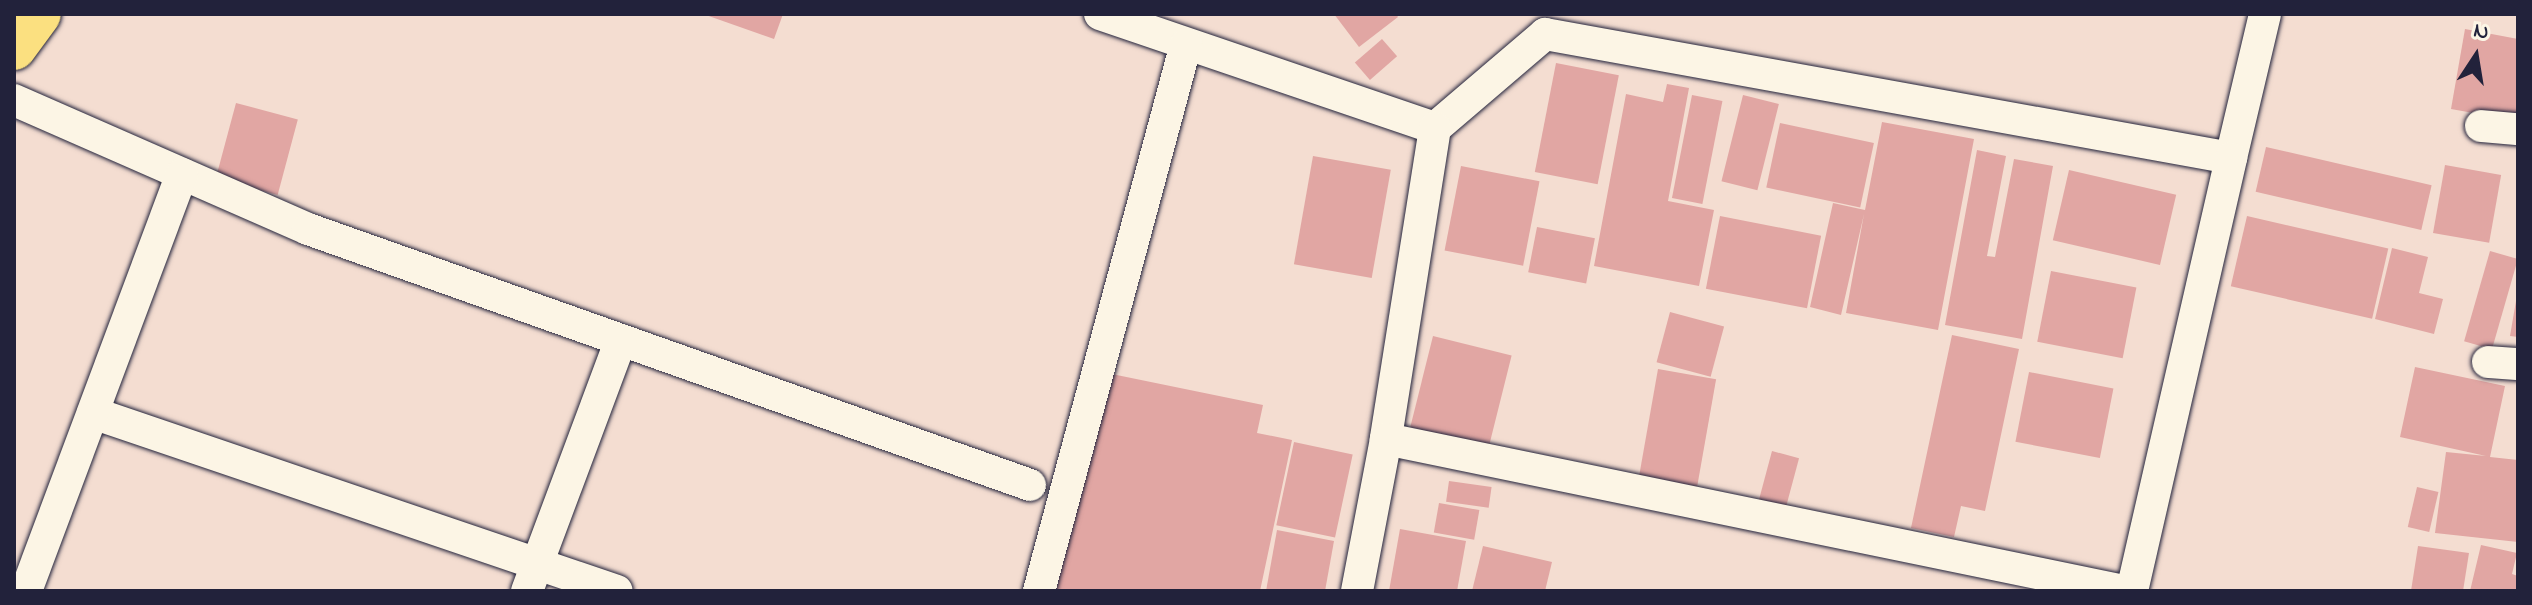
<!DOCTYPE html>
<html>
<head>
<meta charset="utf-8">
<style>
	body { margin:0 }
	#map { position:relative; width:2532px; height:605px; overflow:hidden; background:#f4ddd1; font-family:"Indie Flower",sans-serif }
	div>[style] { position:absolute }
	.building>* { inset:0; background:#e1a6a3; transform-origin:0 0 }
	.roads { filter:drop-shadow(0 0 2px #22223b) drop-shadow(0 0 2px #22223b) }
	.street>* { height:32px; margin:-16px; padding:0 16px; transform-origin:16px; border-radius:16px; background:#fcf5e5 }
	.highway>* { height:44px; margin:-22px; padding:0 22px; transform-origin:22px; border-radius:22px; background:#fbe080 }
	span { translate:-50% -50%; white-space:nowrap; text-align:center; line-height:1.15; -webkit-text-stroke:6px #fcf5e5; paint-order:stroke }
	.frame { position:absolute; inset:0; border:16px solid #22223b; pointer-events:none }
	.north { position:absolute; left:2436px; top:16px; width:80px; height:80px; -webkit-text-stroke:6px #fcf5e5; paint-order:stroke; rotate:12deg; font-size:22px; font-weight:700; line-height:32px; text-align:center; color:#22223b }
	.north::after { content:''; display:block; margin:auto; width:28px; height:36px; background:#22223b; clip-path:polygon(50% 0,100% 100%,50% 72%,0 100%) }
</style>
</head>
<body>
<div id="map">
	<div class="building">
		<i style="clip-path:polygon(703px 14px,783px 14px,774px 39px)"></i>
		<i style="clip-path:polygon(1334px 14px,1396px 14px,1398px 17px,1359px 47px)"></i>
		<i style="clip-path:polygon(2465px 29px,2518px 39px,2518px 121px,2451px 109px)"></i>
		<i style="left:1382px;top:39px;width:23px;height:36px;rotate:49deg"></i>
		<i style="left:1556px;top:63px;width:64px;height:111px;rotate:11deg"></i>
		<i style="clip-path:polygon(1667px 84px,1689px 88px,1668px 201px,1714px 210px,1699px 286px,1594px 266px,1626px 94px,1663px 102px)"></i>
		<i style="left:1692px;top:95px;width:31px;height:105px;rotate:11deg"></i>
		<i style="left:1743px;top:95px;width:37px;height:89px;rotate:14deg"></i>
		<i style="left:236px;top:103px;width:64px;height:78px;rotate:15deg"></i>
		<i style="clip-path:polygon(1882px 122px,1974px 139px,1938px 330px,1846px 313px,1864px 214px,1841px 315px,1810px 307px,1833px 203px,1865px 210px)"></i>
		<i style="left:1780px;top:123px;width:96px;height:66px;rotate:12deg"></i>
		<i style="left:2266px;top:147px;width:170px;height:46px;rotate:13deg"></i>
		<i style="clip-path:polygon(1977px 150px,2006px 156px,1987px 256px,1995px 257px,2014px 159px,2053px 166px,2022px 339px,1945px 325px)"></i>
		<i style="left:1313px;top:156px;width:79px;height:110px;rotate:10deg"></i>
		<i style="left:2445px;top:165px;width:57px;height:69px;rotate:10deg"></i>
		<i style="left:1461px;top:166px;width:80px;height:86px;rotate:11deg"></i>
		<i style="left:2069px;top:170px;width:110px;height:72px;rotate:13deg"></i>
		<i style="left:1720px;top:216px;width:103px;height:74px;rotate:11deg"></i>
		<i style="left:2247px;top:216px;width:145px;height:72px;rotate:13deg"></i>
		<i style="left:1537px;top:227px;width:59px;height:46px;rotate:11deg"></i>
		<i style="clip-path:polygon(2392px 248px,2428px 257px,2419px 293px,2443px 299px,2434px 334px,2375px 319px)"></i>
		<i style="left:2490px;top:251px;width:29px;height:94px;rotate:16deg"></i>
		<i style="left:2051px;top:271px;width:87px;height:72px;rotate:11deg"></i>
		<i style="clip-path:polygon(2516px 301px,2518px 302px,2518px 337px,2510px 336px)"></i>
		<i style="left:1670px;top:312px;width:56px;height:52px;rotate:15deg"></i>
		<i style="clip-path:polygon(1952px 335px,2019px 349px,1985px 511px,1961px 506px,1954px 537px,1911px 528px)"></i>
		<i style="left:1433px;top:336px;width:81px;height:94px;rotate:14deg"></i>
		<i style="clip-path:polygon(2415px 367px,2505px 386px,2490px 457px,2518px 460px,2518px 542px,2435px 533px,2446px 452px,2486px 456px,2400px 437px)"></i>
		<i style="left:1658px;top:369px;width:59px;height:109px;rotate:10deg"></i>
		<i style="clip-path:polygon(1102px 372px,1263px 405px,1257px 433px,1292px 440px,1260px 591px,1056px 591px)"></i>
		<i style="left:2029px;top:372px;width:86px;height:71px;rotate:11deg"></i>
		<i style="left:1294px;top:442px;width:60px;height:85px;rotate:12deg"></i>
		<i style="left:1772px;top:451px;width:28px;height:55px;rotate:15deg"></i>
		<i style="left:1449px;top:481px;width:43px;height:21px;rotate:8deg"></i>
		<i style="left:2417px;top:487px;width:22px;height:41px;rotate:13deg"></i>
		<i style="left:1439px;top:503px;width:41px;height:30px;rotate:10deg"></i>
		<i style="clip-path:polygon(1400px 529px,1466px 541px,1457px 591px,1389px 591px)"></i>
		<i style="clip-path:polygon(1277px 530px,1334px 541px,1325px 591px,1266px 591px)"></i>
		<i style="clip-path:polygon(2481px 545px,2517px 553px,2512px 574px,2518px 576px,2518px 591px,2470px 591px)"></i>
		<i style="clip-path:polygon(1483px 546px,1552px 562px,1545px 591px,1472px 591px)"></i>
		<i style="clip-path:polygon(2418px 546px,2469px 553px,2463px 591px,2411px 591px)"></i>
	</div>
	<div class="roads">
		<div class="street">
			<i style="left:1100px;top:14px;width:354px;rotate:18.8deg"></i>
			<i style="left:1435px;top:128px;width:145px;rotate:-40.5deg"></i>
			<i style="left:1545px;top:34px;width:697px;rotate:10.25deg"></i>
			<i style="left:2231px;top:158px;width:148px;rotate:-76.7deg"></i>
			<i style="left:14px;top:100px;width:321px;rotate:23.7deg"></i>
			<i style="left:308px;top:229px;width:766px;rotate:19.52deg"></i>
			<i style="left:2481px;top:126px;width:37px;rotate:5deg"></i>
			<i style="left:1435px;top:128px;width:315px;rotate:99deg"></i>
			<i style="left:1386px;top:439px;width:753px;rotate:11.64deg"></i>
			<i style="left:2488px;top:362px;width:30px;rotate:4deg"></i>
			<i style="left:93px;top:413px;width:553px;rotate:18.76deg"></i>
			<i style="left:26px;top:591px;width:445px;rotate:-69.5deg"></i>
			<i style="left:527px;top:591px;width:268px;rotate:-69.5deg"></i>
			<i style="left:1039px;top:591px;width:566px;rotate:-74.96deg"></i>
			<i style="left:1357px;top:591px;width:155px;rotate:-79.2deg"></i>
			<i style="left:2132px;top:591px;width:444px;rotate:-77.1deg"></i>
		</div>
		<div class="highway">
			<i style="left:14px;top:48px;width:42px;rotate:-53.7deg"></i>
		</div>
	</div>
	<div class="frame"></div>
	<div class="north">N</div>
</div>
</body>
</html>
